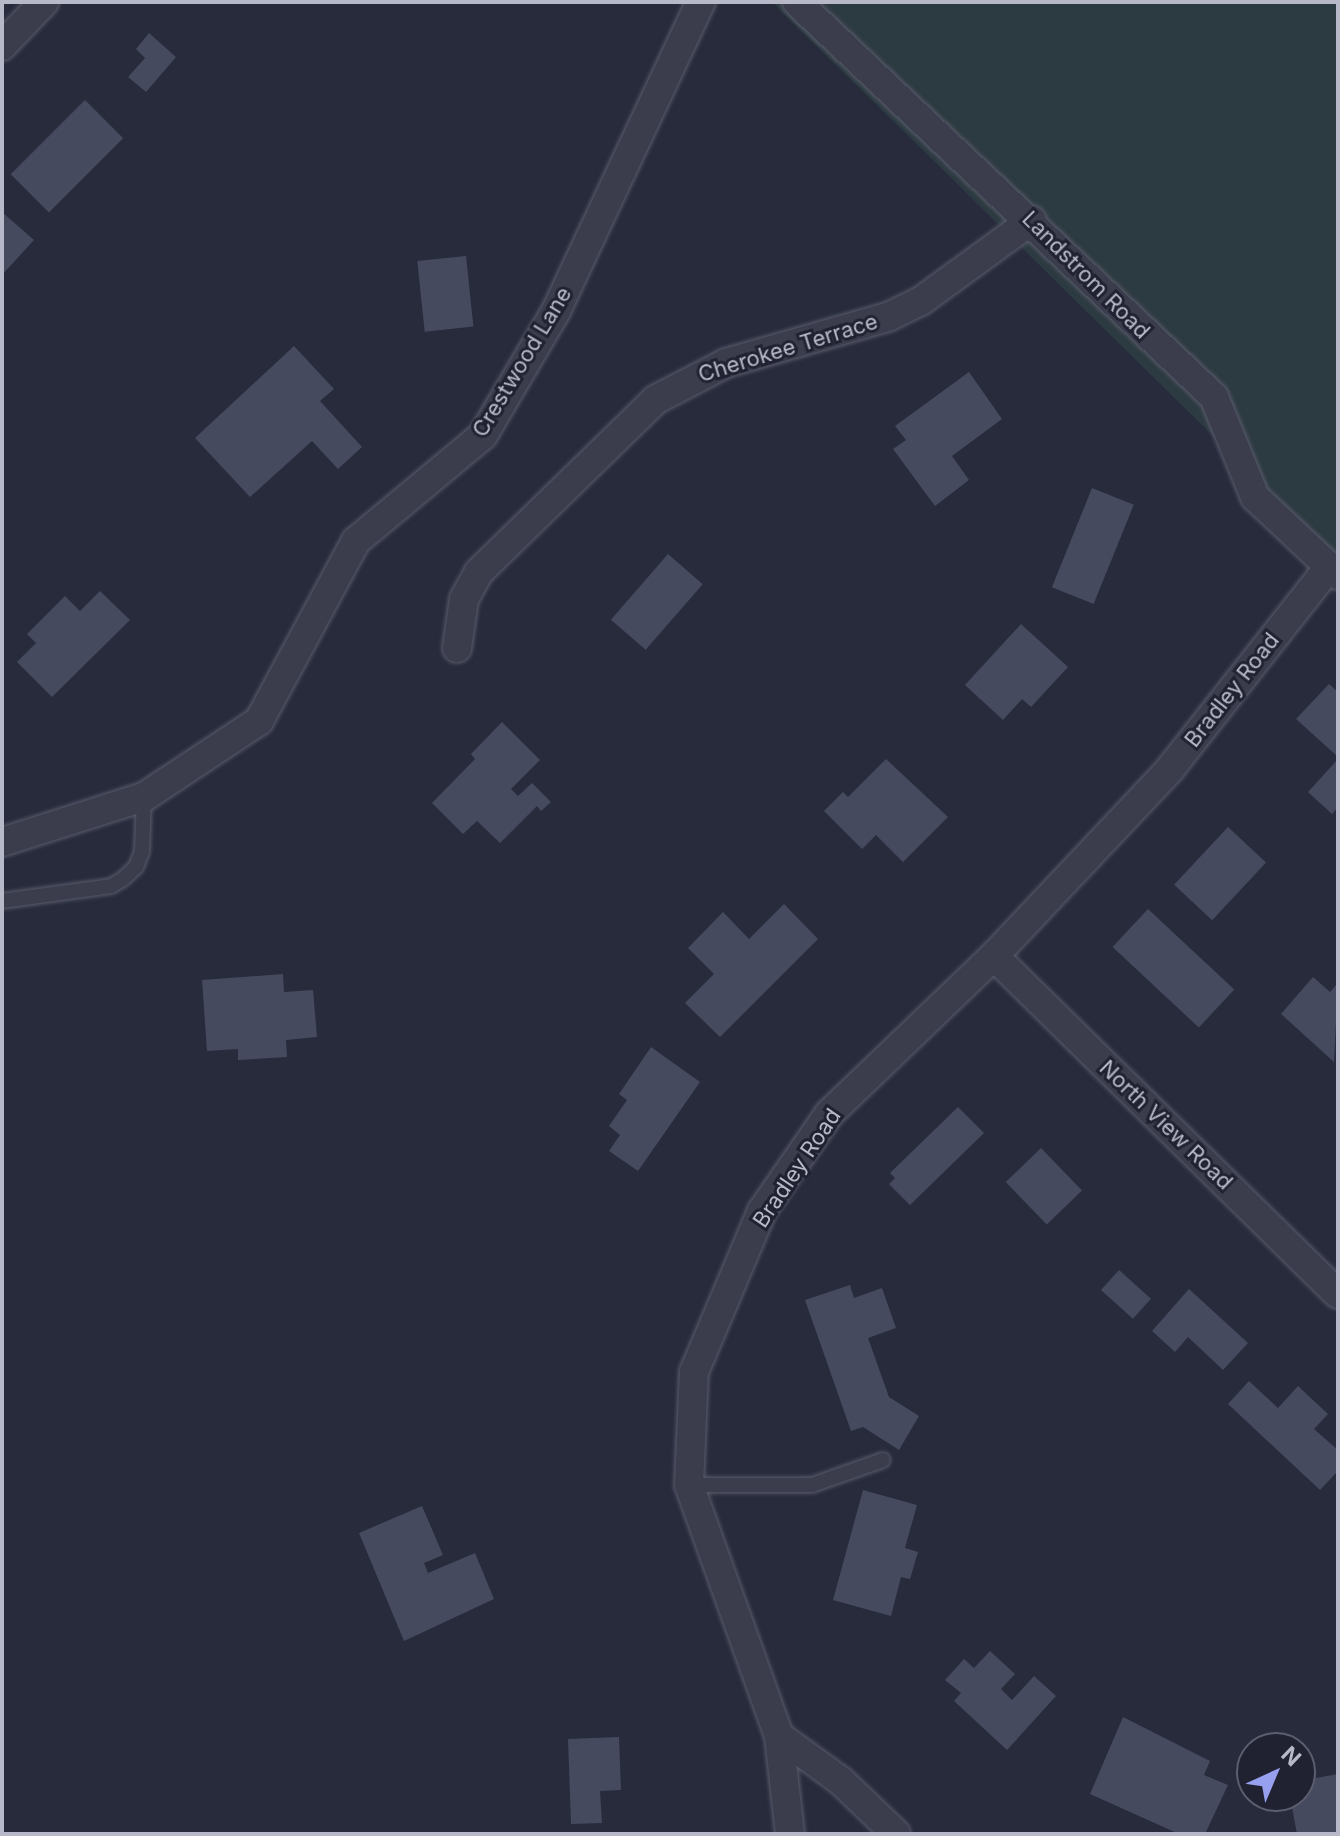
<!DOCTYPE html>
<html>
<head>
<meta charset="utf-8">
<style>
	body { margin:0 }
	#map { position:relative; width:1340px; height:1836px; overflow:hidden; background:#272b3c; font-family:Inter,sans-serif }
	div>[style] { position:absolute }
	.green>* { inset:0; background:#2c3a41 }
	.building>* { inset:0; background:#464a5e; transform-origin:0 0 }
	.roads { filter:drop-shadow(0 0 2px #595b6b) drop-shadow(0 0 2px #595b6b) }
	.service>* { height:14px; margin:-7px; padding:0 7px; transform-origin:7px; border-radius:7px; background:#3b3d4d }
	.minor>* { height:28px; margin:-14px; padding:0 14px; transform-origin:14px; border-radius:14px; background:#3b3d4d }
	span { translate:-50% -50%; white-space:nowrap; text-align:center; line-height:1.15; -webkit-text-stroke:6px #202232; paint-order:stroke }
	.street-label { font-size:22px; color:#b7b9c8 }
	.frame { position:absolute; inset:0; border:4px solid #b7b9c8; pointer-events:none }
	.north { position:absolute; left:1236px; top:1732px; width:80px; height:80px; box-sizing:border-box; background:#202232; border:2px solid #5c5e6e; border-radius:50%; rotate:44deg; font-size:22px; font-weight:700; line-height:32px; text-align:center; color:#b7b9c8 }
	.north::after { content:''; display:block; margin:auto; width:28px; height:36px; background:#96a0ee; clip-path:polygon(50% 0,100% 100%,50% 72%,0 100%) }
</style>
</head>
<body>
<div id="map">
	<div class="green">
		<i style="clip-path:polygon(772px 2px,1338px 2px,1338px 559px)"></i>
	</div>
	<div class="building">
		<i style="clip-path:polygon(149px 33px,176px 57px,146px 92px,128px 77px,145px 58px,136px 49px)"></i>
		<i style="left:85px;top:100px;width:54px;height:105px;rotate:45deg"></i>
		<i style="clip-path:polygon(2px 212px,34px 240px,2px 275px)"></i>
		<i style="left:466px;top:256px;width:71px;height:49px;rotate:84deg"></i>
		<i style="clip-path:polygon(294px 346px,334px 389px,320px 401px,362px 447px,338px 469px,312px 441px,250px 497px,195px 438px)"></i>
		<i style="clip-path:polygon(969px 372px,1002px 419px,952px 456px,969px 480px,935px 506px,893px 449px,906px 440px,895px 426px)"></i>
		<i style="left:1092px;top:488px;width:45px;height:107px;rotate:22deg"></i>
		<i style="left:668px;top:554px;width:46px;height:87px;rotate:41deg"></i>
		<i style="clip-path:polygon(100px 591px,130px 620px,52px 697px,17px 662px,36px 643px,27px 634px,65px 596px,80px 611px)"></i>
		<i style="clip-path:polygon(1021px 624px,1068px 667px,1031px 707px,1022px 699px,1003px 720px,965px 685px)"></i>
		<i style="clip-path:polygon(1329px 684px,1338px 692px,1338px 757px,1296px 719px)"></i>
		<i style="clip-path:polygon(502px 722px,540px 760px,511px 789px,518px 796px,532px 783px,551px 802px,541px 811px,537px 806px,500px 843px,477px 821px,463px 834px,432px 803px,475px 759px,471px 754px)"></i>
		<i style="clip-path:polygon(886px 759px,948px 817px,903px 862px,876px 835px,862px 849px,824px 811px,843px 792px,848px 797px)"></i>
		<i style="clip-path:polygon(1338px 759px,1338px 807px,1332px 814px,1308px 792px)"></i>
		<i style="left:1228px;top:827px;width:52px;height:79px;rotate:43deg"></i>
		<i style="clip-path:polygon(784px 904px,818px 939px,720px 1037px,685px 1003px,714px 974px,688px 948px,723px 912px,749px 939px)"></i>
		<i style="left:1148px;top:909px;width:118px;height:52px;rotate:43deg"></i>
		<i style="clip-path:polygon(283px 974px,284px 992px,313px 990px,317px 1037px,286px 1040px,287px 1057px,238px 1060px,238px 1049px,207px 1051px,202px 980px)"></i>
		<i style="clip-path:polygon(1313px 977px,1330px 992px,1338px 983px,1334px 1062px,1281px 1014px)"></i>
		<i style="clip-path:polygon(651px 1047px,700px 1082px,638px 1171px,609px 1151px,620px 1135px,609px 1126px,627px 1100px,619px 1094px)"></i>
		<i style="clip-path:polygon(958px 1107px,984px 1133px,910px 1205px,889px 1184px,895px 1178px,890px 1173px)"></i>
		<i style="left:1041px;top:1148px;width:59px;height:49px;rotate:46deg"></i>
		<i style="left:1119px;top:1270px;width:43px;height:27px;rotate:42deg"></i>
		<i style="clip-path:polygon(850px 1285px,854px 1298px,882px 1288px,896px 1328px,868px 1338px,889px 1397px,919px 1416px,899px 1450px,863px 1427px,851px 1431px,805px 1300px)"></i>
		<i style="clip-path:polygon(1189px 1289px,1248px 1343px,1223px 1370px,1188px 1337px,1175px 1352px,1152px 1331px)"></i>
		<i style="clip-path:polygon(1249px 1381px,1278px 1408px,1298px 1386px,1328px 1414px,1314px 1429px,1338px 1450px,1338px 1471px,1320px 1490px,1228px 1404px)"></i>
		<i style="clip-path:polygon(863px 1490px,917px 1505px,905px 1548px,918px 1552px,910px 1579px,901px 1577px,891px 1616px,833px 1600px)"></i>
		<i style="clip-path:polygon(422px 1506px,443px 1555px,424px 1563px,428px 1573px,475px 1553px,494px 1599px,404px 1641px,359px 1533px)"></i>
		<i style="clip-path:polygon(990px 1651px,1015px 1674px,1001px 1689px,1012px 1700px,1034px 1676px,1056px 1696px,1007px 1750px,954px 1701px,961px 1693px,945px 1680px,964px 1659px,974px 1668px)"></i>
		<i style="clip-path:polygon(1123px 1717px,1210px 1761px,1204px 1775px,1228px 1785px,1205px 1834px,1179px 1834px,1090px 1794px)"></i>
		<i style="clip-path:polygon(619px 1737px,621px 1790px,600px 1791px,602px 1823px,571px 1824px,568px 1739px)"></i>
		<i style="clip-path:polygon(1338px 1774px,1338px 1834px,1297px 1834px,1290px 1796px,1300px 1796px,1300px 1781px)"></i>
	</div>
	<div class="roads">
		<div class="service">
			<i style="left:2px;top:901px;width:110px;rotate:-7.8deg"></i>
			<i style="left:111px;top:886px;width:14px;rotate:-30deg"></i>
			<i style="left:123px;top:879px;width:18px;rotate:-43deg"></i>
			<i style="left:136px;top:867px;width:17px;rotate:-69deg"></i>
			<i style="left:142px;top:851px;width:54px;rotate:-87.9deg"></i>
			<i style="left:689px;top:1485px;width:123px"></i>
			<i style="left:812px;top:1485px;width:75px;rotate:-19.4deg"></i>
		</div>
		<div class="minor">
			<i style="left:797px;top:2px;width:574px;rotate:43.45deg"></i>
			<i style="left:1214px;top:397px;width:108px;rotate:67.7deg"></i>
			<i style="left:1255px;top:497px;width:114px;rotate:43.2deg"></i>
			<i style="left:2px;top:46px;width:61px;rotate:-46.3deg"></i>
			<i style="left:457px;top:648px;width:49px;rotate:-81.9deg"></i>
			<i style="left:464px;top:599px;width:31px;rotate:-61deg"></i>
			<i style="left:479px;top:572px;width:246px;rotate:-44.3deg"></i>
			<i style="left:655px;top:400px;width:80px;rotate:-27.5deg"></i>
			<i style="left:726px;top:363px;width:168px;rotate:-15.9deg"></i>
			<i style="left:888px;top:317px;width:37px;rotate:-26deg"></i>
			<i style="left:921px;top:301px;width:137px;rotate:-36.1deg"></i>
			<i style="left:2px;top:842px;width:149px;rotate:-17.6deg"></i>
			<i style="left:144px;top:797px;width:138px;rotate:-33.5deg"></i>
			<i style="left:259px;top:721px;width:204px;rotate:-61.7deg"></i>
			<i style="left:356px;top:541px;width:165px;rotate:-39.8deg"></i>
			<i style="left:483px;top:435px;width:144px;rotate:-59.5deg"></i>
			<i style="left:556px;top:311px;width:341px;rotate:-64.9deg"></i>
			<i style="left:994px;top:956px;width:482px;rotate:44.5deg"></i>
			<i style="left:779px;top:1736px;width:77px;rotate:36deg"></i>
			<i style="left:841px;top:1781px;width:76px;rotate:43.9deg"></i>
			<i style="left:790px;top:1834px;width:99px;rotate:-96.4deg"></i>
			<i style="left:779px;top:1736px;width:267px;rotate:-109.7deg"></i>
			<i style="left:689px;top:1485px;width:113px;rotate:-87.5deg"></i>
			<i style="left:694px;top:1372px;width:175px;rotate:-67.1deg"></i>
			<i style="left:762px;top:1211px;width:118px;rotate:-55.4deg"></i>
			<i style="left:829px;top:1114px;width:228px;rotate:-43.8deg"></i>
			<i style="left:994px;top:956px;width:257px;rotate:-46.7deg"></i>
			<i style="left:1170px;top:769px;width:257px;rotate:-51.8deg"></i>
		</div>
	</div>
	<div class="street-label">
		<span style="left:1086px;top:275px;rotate:45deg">Landstrom Road</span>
		<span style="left:788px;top:348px;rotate:-17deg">Cherokee Terrace</span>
		<span style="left:522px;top:362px;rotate:-59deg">Crestwood Lane</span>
		<span style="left:1232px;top:690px;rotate:-52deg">Bradley Road</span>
		<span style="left:1166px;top:1125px;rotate:44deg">North View Road</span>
		<span style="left:797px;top:1168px;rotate:-56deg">Bradley Road</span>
	</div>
	<div class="frame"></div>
	<div class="north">N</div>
</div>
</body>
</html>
